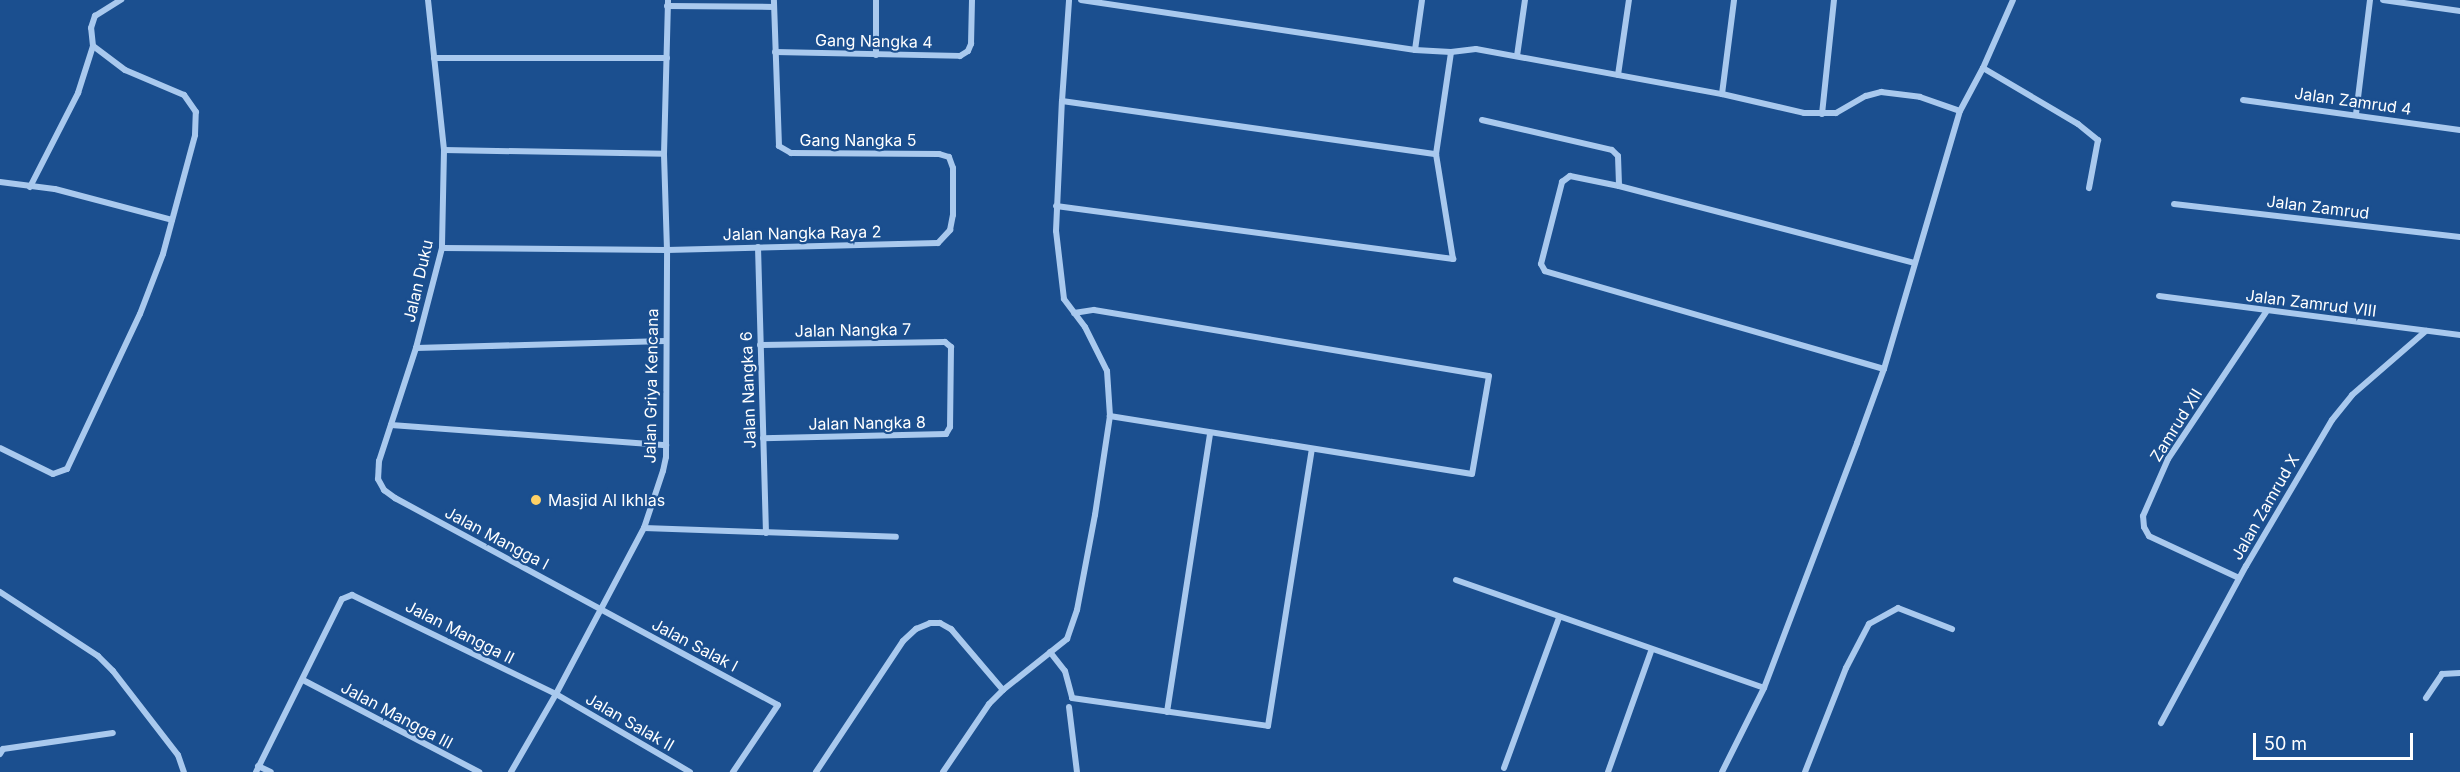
<!DOCTYPE html>
<html>
<head>
<meta charset="utf-8">
<style>
	body { margin:0 }
	#map { position:relative; width:2460px; height:772px; overflow:hidden; background:#1b4f8f; font-family:Inter,sans-serif }
	div>[style] { position:absolute }
	.minor>* { height:6px; margin:-3px; padding:0 3px; transform-origin:3px; border-radius:3px; background:#a9c9ee }
	.dots>* { width:16px; height:16px; translate:-50% -50%; box-sizing:border-box; border:3px solid #1b4f8f; border-radius:50% }
	span { translate:-50% -50%; white-space:nowrap; text-align:center; line-height:1.15; -webkit-text-stroke:4.5px #1b4f8f; paint-order:stroke }
	.street-label { font-size:16px; color:#fff }
	.poi-label { font-size:16px; color:#fff }
	.left { translate:0 -50%; text-align:left }
	.scale { position:absolute; left:2253px; top:733px; width:160px; height:27px; box-sizing:border-box; border:3px solid #fff; border-top:0; padding-left:8px; font-size:18px; line-height:21px; white-space:nowrap; color:#fff; -webkit-text-stroke:4px #1b4f8f; paint-order:stroke }
</style>
</head>
<body>
<div id="map">
	<div class="minor">
		<i style="left:428px;top:0;width:151px;rotate:83.9deg"></i>
		<i style="left:444px;top:150px;width:98px;rotate:91.2deg"></i>
		<i style="left:442px;top:248px;width:103px;rotate:104.6deg"></i>
		<i style="left:416px;top:348px;width:119px;rotate:108.1deg"></i>
		<i style="left:379px;top:461px;width:18px;rotate:93deg"></i>
		<i style="left:378px;top:479px;width:13px;rotate:61deg"></i>
		<i style="left:384px;top:490px;width:14px;rotate:36deg"></i>
		<i style="left:395px;top:498px;width:435px;rotate:28.4deg"></i>
		<i style="left:778px;top:705px;width:81px;rotate:123.9deg"></i>
		<i style="left:1081px;top:0;width:338px;rotate:8.5deg"></i>
		<i style="left:1415px;top:50px;width:36px;rotate:3deg"></i>
		<i style="left:1451px;top:52px;width:25px;rotate:-7deg"></i>
		<i style="left:1476px;top:49px;width:250px;rotate:10.4deg"></i>
		<i style="left:1722px;top:94px;width:84px;rotate:13deg"></i>
		<i style="left:1804px;top:113px;width:32px"></i>
		<i style="left:1836px;top:113px;width:34px;rotate:-30deg"></i>
		<i style="left:1866px;top:96px;width:16px;rotate:-15deg"></i>
		<i style="left:1881px;top:92px;width:39px;rotate:7deg"></i>
		<i style="left:1920px;top:97px;width:42px;rotate:19.3deg"></i>
		<i style="left:2383px;top:0;width:78px;rotate:8.1deg"></i>
		<i style="left:667px;top:6px;width:107px;rotate:0.5deg"></i>
		<i style="left:1415px;top:50px;width:50px;rotate:-82deg"></i>
		<i style="left:775px;top:52px;width:185px;rotate:1.2deg"></i>
		<i style="left:960px;top:56px;width:9px;rotate:-32deg"></i>
		<i style="left:968px;top:51px;width:8px;rotate:-67deg"></i>
		<i style="left:971px;top:44px;width:44px;rotate:-88.7deg"></i>
		<i style="left:876px;top:55px;width:55px;rotate:-90deg"></i>
		<i style="left:1517px;top:56px;width:57px;rotate:-81.9deg"></i>
		<i style="left:434px;top:58px;width:233px"></i>
		<i style="left:1983px;top:68px;width:110px;rotate:30.5deg"></i>
		<i style="left:2078px;top:124px;width:26px;rotate:39deg"></i>
		<i style="left:2098px;top:140px;width:49px;rotate:100.6deg"></i>
		<i style="left:1618px;top:75px;width:76px;rotate:-81.7deg"></i>
		<i style="left:1722px;top:94px;width:95px;rotate:-82.7deg"></i>
		<i style="left:2243px;top:100px;width:219px;rotate:7.9deg"></i>
		<i style="left:1062px;top:101px;width:101px;rotate:-86deg"></i>
		<i style="left:1822px;top:114px;width:115px;rotate:-84deg"></i>
		<i style="left:2356px;top:114px;width:115px;rotate:-83deg"></i>
		<i style="left:1482px;top:120px;width:133px;rotate:13deg"></i>
		<i style="left:1612px;top:150px;width:8px;rotate:45deg"></i>
		<i style="left:1618px;top:156px;width:30px;rotate:88deg"></i>
		<i style="left:444px;top:150px;width:220px;rotate:1deg"></i>
		<i style="left:0;top:182px;width:55px;rotate:7.3deg"></i>
		<i style="left:55px;top:189px;width:121px;rotate:14.8deg"></i>
		<i style="left:30px;top:187px;width:106px;rotate:-62.9deg"></i>
		<i style="left:78px;top:93px;width:49px;rotate:-72.3deg"></i>
		<i style="left:2174px;top:204px;width:288px;rotate:6.6deg"></i>
		<i style="left:1056px;top:206px;width:401px;rotate:7.6deg"></i>
		<i style="left:1453px;top:259px;width:106px;rotate:-99.2deg"></i>
		<i style="left:1436px;top:154px;width:103px;rotate:-81.6deg"></i>
		<i style="left:758px;top:247px;width:286px;rotate:88.4deg"></i>
		<i style="left:442px;top:248px;width:225px;rotate:0.5deg"></i>
		<i style="left:667px;top:250px;width:271px;rotate:-1.5deg"></i>
		<i style="left:938px;top:243px;width:18px;rotate:-47deg"></i>
		<i style="left:950px;top:230px;width:15px;rotate:-79deg"></i>
		<i style="left:953px;top:215px;width:47px;rotate:-90deg"></i>
		<i style="left:953px;top:168px;width:12px;rotate:-110deg"></i>
		<i style="left:949px;top:157px;width:10px;rotate:-163deg"></i>
		<i style="left:939px;top:154px;width:148px;rotate:-179.6deg"></i>
		<i style="left:791px;top:153px;width:14px;rotate:-150deg"></i>
		<i style="left:779px;top:146px;width:146px;rotate:-92deg"></i>
		<i style="left:2159px;top:296px;width:304px;rotate:7.4deg"></i>
		<i style="left:1074px;top:313px;width:20px;rotate:-9deg"></i>
		<i style="left:1094px;top:310px;width:400px;rotate:9.5deg"></i>
		<i style="left:1489px;top:376px;width:99px;rotate:99.8deg"></i>
		<i style="left:1472px;top:474px;width:367px;rotate:-170.9deg"></i>
		<i style="left:760px;top:345px;width:185px;rotate:-0.9deg"></i>
		<i style="left:945px;top:342px;width:8px;rotate:40deg"></i>
		<i style="left:951px;top:347px;width:80px;rotate:90.7deg"></i>
		<i style="left:950px;top:427px;width:8px;rotate:120deg"></i>
		<i style="left:946px;top:434px;width:183px;rotate:178.7deg"></i>
		<i style="left:416px;top:348px;width:249px;rotate:-1.6deg"></i>
		<i style="left:1884px;top:369px;width:353px;rotate:-163.9deg"></i>
		<i style="left:1545px;top:271px;width:8px;rotate:-120deg"></i>
		<i style="left:1541px;top:264px;width:85px;rotate:-75.6deg"></i>
		<i style="left:1562px;top:182px;width:10px;rotate:-37deg"></i>
		<i style="left:1570px;top:176px;width:50px;rotate:11.5deg"></i>
		<i style="left:1619px;top:186px;width:305px;rotate:14.6deg"></i>
		<i style="left:391px;top:425px;width:276px;rotate:4.2deg"></i>
		<i style="left:0;top:448px;width:59px;rotate:26.1deg"></i>
		<i style="left:53px;top:474px;width:15px;rotate:-20deg"></i>
		<i style="left:67px;top:469px;width:171px;rotate:-64.8deg"></i>
		<i style="left:140px;top:314px;width:64px;rotate:-69deg"></i>
		<i style="left:163px;top:254px;width:123px;rotate:-74.9deg"></i>
		<i style="left:195px;top:135px;width:23px;rotate:-88deg"></i>
		<i style="left:196px;top:112px;width:21px;rotate:-125deg"></i>
		<i style="left:184px;top:95px;width:64px;rotate:-157deg"></i>
		<i style="left:125px;top:70px;width:40px;rotate:-143deg"></i>
		<i style="left:93px;top:46px;width:18px;rotate:-96deg"></i>
		<i style="left:91px;top:28px;width:13px;rotate:-72deg"></i>
		<i style="left:95px;top:16px;width:31px;rotate:-32deg"></i>
		<i style="left:644px;top:528px;width:252px;rotate:2deg"></i>
		<i style="left:2239px;top:578px;width:99px;rotate:-155deg"></i>
		<i style="left:2149px;top:536px;width:10px;rotate:-119deg"></i>
		<i style="left:2144px;top:527px;width:11px;rotate:-95deg"></i>
		<i style="left:2143px;top:516px;width:62px;rotate:-66.3deg"></i>
		<i style="left:2168px;top:459px;width:177px;rotate:-56.3deg"></i>
		<i style="left:1456px;top:580px;width:326px;rotate:19.3deg"></i>
		<i style="left:0;top:592px;width:117px;rotate:33.1deg"></i>
		<i style="left:98px;top:656px;width:21px;rotate:45deg"></i>
		<i style="left:113px;top:671px;width:106px;rotate:52.3deg"></i>
		<i style="left:178px;top:755px;width:18px;rotate:71deg"></i>
		<i style="left:1050px;top:652px;width:24px;rotate:52deg"></i>
		<i style="left:1065px;top:671px;width:28px;rotate:75deg"></i>
		<i style="left:1072px;top:698px;width:198px;rotate:8.1deg"></i>
		<i style="left:1268px;top:726px;width:280px;rotate:-81deg"></i>
		<i style="left:303px;top:680px;width:199px;rotate:27.6deg"></i>
		<i style="left:2426px;top:698px;width:29px;rotate:-56deg"></i>
		<i style="left:2442px;top:674px;width:18px;rotate:-3deg"></i>
		<i style="left:1069px;top:707px;width:65px;rotate:83deg"></i>
		<i style="left:1167px;top:712px;width:282px;rotate:-81.2deg"></i>
		<i style="left:2161px;top:723px;width:179px;rotate:-61.6deg"></i>
		<i style="left:2246px;top:566px;width:169px;rotate:-59.5deg"></i>
		<i style="left:2332px;top:420px;width:32px;rotate:-51deg"></i>
		<i style="left:2352px;top:395px;width:98px;rotate:-40.9deg"></i>
		<i style="left:0;top:754px;width:6px;rotate:-59deg"></i>
		<i style="left:3px;top:749px;width:111px;rotate:-8.3deg"></i>
		<i style="left:258px;top:766px;width:14px;rotate:25deg"></i>
		<i style="left:1504px;top:768px;width:160px;rotate:-69.9deg"></i>
		<i style="left:256px;top:772px;width:193px;rotate:-63.6deg"></i>
		<i style="left:342px;top:599px;width:11px;rotate:-22deg"></i>
		<i style="left:352px;top:595px;width:227px;rotate:25.9deg"></i>
		<i style="left:556px;top:694px;width:155px;rotate:30.2deg"></i>
		<i style="left:511px;top:772px;width:90px;rotate:-60deg"></i>
		<i style="left:556px;top:694px;width:188px;rotate:-62.1deg"></i>
		<i style="left:644px;top:528px;width:60px;rotate:-71.6deg"></i>
		<i style="left:663px;top:471px;width:14px;rotate:-78deg"></i>
		<i style="left:666px;top:457px;width:207px;rotate:-89.7deg"></i>
		<i style="left:667px;top:250px;width:96px;rotate:-91.8deg"></i>
		<i style="left:664px;top:154px;width:154px;rotate:-88.5deg"></i>
		<i style="left:816px;top:772px;width:157px;rotate:-56.4deg"></i>
		<i style="left:903px;top:641px;width:18px;rotate:-43deg"></i>
		<i style="left:916px;top:629px;width:15px;rotate:-23deg"></i>
		<i style="left:930px;top:623px;width:10px"></i>
		<i style="left:940px;top:623px;width:13px;rotate:29deg"></i>
		<i style="left:951px;top:629px;width:80px;rotate:49.6deg"></i>
		<i style="left:943px;top:772px;width:82px;rotate:-55.9deg"></i>
		<i style="left:989px;top:704px;width:20px;rotate:-45deg"></i>
		<i style="left:1003px;top:690px;width:82px;rotate:-38.6deg"></i>
		<i style="left:1067px;top:639px;width:31px;rotate:-71deg"></i>
		<i style="left:1077px;top:610px;width:97px;rotate:-79.3deg"></i>
		<i style="left:1095px;top:515px;width:100px;rotate:-81.4deg"></i>
		<i style="left:1110px;top:416px;width:45px;rotate:-93.8deg"></i>
		<i style="left:1107px;top:371px;width:49px;rotate:-116.6deg"></i>
		<i style="left:1085px;top:327px;width:35px;rotate:-127deg"></i>
		<i style="left:1064px;top:299px;width:68px;rotate:-96.7deg"></i>
		<i style="left:1056px;top:231px;width:130px;rotate:-87.4deg"></i>
		<i style="left:1062px;top:101px;width:378px;rotate:8.1deg"></i>
		<i style="left:1608px;top:772px;width:128px;rotate:-70.4deg"></i>
		<i style="left:1722px;top:772px;width:94px;rotate:-63.4deg"></i>
		<i style="left:1764px;top:688px;width:262px;rotate:-69.2deg"></i>
		<i style="left:1857px;top:443px;width:79px;rotate:-70deg"></i>
		<i style="left:1884px;top:369px;width:269px;rotate:-73.6deg"></i>
		<i style="left:1960px;top:111px;width:49px;rotate:-61.9deg"></i>
		<i style="left:1983px;top:68px;width:74px;rotate:-66.2deg"></i>
		<i style="left:1805px;top:772px;width:112px;rotate:-68.5deg"></i>
		<i style="left:1846px;top:668px;width:50px;rotate:-62.4deg"></i>
		<i style="left:1869px;top:624px;width:33px;rotate:-29deg"></i>
		<i style="left:1898px;top:608px;width:58px;rotate:21.3deg"></i>
	</div>
	<div class="dots">
		<i style="left:536px;top:500px;background:#ffd166"></i>
	</div>
	<div class="street-label">
		<span style="left:874px;top:41px;rotate:1deg">Gang Nangka 4</span>
		<span style="left:2353px;top:101px;rotate:8deg">Jalan Zamrud 4</span>
		<span style="left:858px;top:140px">Gang Nangka 5</span>
		<span style="left:2318px;top:207px;rotate:7deg">Jalan Zamrud</span>
		<span style="left:802px;top:233px;rotate:-1deg">Jalan Nangka Raya 2</span>
		<span style="left:418px;top:281px;rotate:-77deg">Jalan Duku</span>
		<span style="left:2311px;top:303px;rotate:7deg">Jalan Zamrud VIII</span>
		<span style="left:853px;top:330px;rotate:-1deg">Jalan Nangka 7</span>
		<span style="left:651px;top:386px;rotate:-89deg">Jalan Griya Kencana</span>
		<span style="left:748px;top:390px;rotate:-92deg">Jalan Nangka 6</span>
		<span style="left:867px;top:423px;rotate:-1deg">Jalan Nangka 8</span>
		<span style="left:2176px;top:425px;rotate:-58deg">Zamrud XII</span>
		<span style="left:2265px;top:507px;rotate:-60deg">Jalan Zamrud X</span>
		<span style="left:497px;top:538px;rotate:28deg">Jalan Mangga I</span>
		<span style="left:460px;top:632px;rotate:27deg">Jalan Mangga II</span>
		<span style="left:695px;top:645px;rotate:28deg">Jalan Salak I</span>
		<span style="left:397px;top:715px;rotate:28deg">Jalan Mangga III</span>
		<span style="left:630px;top:722px;rotate:30deg">Jalan Salak II</span>
	</div>
	<div class="poi-label">
		<span class="left" style="left:548px;top:500px">Masjid Al Ikhlas</span>
	</div>
	<div class="scale">50 m</div>
</div>
</body>
</html>
